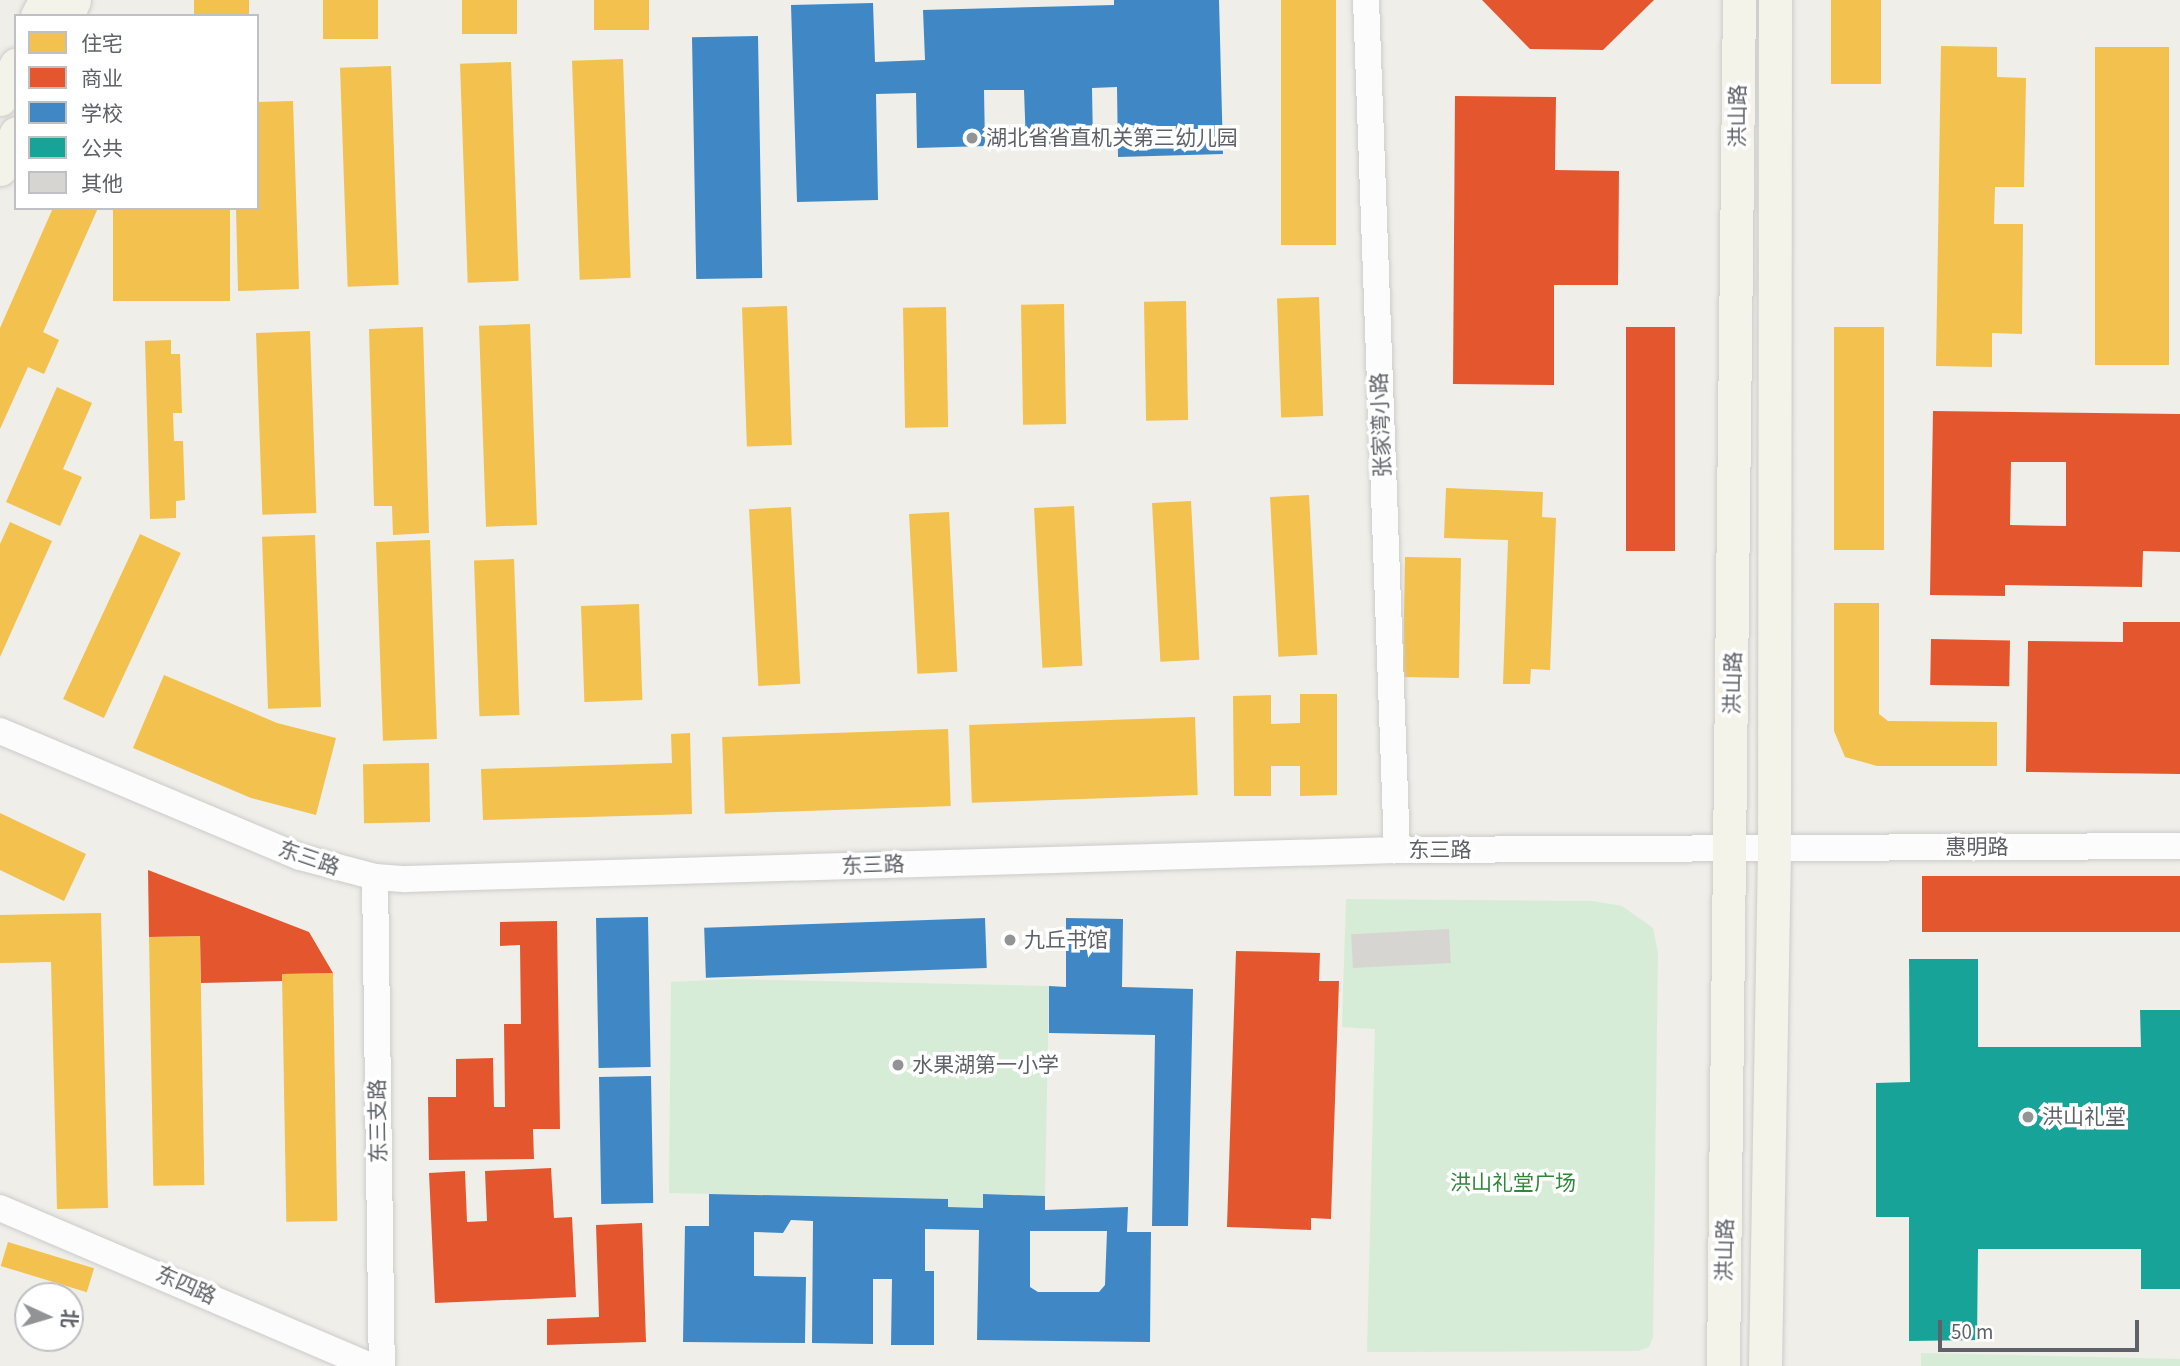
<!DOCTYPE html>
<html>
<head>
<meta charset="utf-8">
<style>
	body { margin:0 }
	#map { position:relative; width:2180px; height:1366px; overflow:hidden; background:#efeee9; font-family:"Source Sans 3","Noto Sans SC",sans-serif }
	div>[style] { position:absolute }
	.green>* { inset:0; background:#d6ecd6 }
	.homes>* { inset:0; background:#f2c14e; transform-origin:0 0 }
	.shops>* { inset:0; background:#e4572e; transform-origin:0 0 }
	.schools>* { inset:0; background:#3f88c5; transform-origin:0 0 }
	.public>* { inset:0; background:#17a398 }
	.building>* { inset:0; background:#d6d5d2; transform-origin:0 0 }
	.roads { filter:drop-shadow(0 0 2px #cbcbca) drop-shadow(0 0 2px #cbcbca) }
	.minor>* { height:26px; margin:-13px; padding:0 13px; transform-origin:13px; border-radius:13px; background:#fdfcfc }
	.major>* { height:33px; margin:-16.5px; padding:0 16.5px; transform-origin:16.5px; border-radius:16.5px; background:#f4f3e9 }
	.dots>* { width:19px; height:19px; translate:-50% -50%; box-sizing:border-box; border:4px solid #fff; border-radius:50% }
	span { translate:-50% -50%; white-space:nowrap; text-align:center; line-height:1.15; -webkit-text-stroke:7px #fff; paint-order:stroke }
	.street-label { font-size:21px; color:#5e6268 }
	.poi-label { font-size:21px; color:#5e6268 }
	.left { translate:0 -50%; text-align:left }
	.park-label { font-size:21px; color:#2f873a }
	.legend { position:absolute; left:14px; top:14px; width:245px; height:196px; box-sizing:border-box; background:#fff; border:2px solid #bfc0c3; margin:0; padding:9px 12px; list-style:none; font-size:21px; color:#5e6268 }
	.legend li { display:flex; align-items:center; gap:14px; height:35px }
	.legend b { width:35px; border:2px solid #bfc0c3 }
	.north { position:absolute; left:14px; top:1282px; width:70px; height:70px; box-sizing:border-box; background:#fff; border:2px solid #bfc0c3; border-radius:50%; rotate:94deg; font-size:19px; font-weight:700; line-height:28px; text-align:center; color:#5e6268 }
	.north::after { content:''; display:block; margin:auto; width:24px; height:32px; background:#919395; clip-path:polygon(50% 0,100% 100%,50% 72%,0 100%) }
	.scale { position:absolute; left:1938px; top:1320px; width:201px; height:32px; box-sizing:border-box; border:4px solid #5e6268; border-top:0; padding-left:9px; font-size:21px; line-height:24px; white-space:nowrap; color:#5e6268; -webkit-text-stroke:5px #fff; paint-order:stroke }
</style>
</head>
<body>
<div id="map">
	<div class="green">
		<i style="clip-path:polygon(1346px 899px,1593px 901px,1622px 906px,1653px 928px,1658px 953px,1653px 1337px,1649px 1347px,1638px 1351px,1367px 1352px,1375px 1029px,1342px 1027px)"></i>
		<i style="clip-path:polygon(730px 979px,1049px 986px,1045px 1196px,983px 1194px,983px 1208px,948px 1207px,948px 1199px,669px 1193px,671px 982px)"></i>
		<i style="clip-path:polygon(1921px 1353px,2180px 1359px,2180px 1366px,1921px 1366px)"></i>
	</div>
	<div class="homes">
		<i style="left:194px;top:0;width:55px;height:16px"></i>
		<i style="left:323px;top:0;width:55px;height:39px"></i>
		<i style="left:462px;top:0;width:55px;height:34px"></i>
		<i style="left:594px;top:0;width:55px;height:30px"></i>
		<i style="left:1281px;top:0;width:55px;height:245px"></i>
		<i style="left:1831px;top:0;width:50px;height:84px"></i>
		<i style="clip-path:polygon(1941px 46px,1997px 47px,1997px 77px,2026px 78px,2024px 187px,1995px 187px,1994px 224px,2023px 224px,2022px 334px,1992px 333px,1992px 367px,1936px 366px)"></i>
		<i style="left:2095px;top:47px;width:74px;height:318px"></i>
		<i style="left:623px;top:59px;width:219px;height:51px;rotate:88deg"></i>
		<i style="left:511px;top:62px;width:219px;height:51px;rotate:88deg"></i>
		<i style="left:391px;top:66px;width:219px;height:51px;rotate:88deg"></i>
		<i style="clip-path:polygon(293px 101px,299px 289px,238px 291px,236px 208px,257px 208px,257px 102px)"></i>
		<i style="clip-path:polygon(53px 208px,98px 208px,43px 332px,59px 340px,44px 374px,28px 367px,0 429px,0 328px)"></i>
		<i style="left:113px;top:208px;width:117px;height:93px"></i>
		<i style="left:1319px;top:297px;width:119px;height:42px;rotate:88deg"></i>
		<i style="left:1186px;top:301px;width:119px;height:42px;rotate:89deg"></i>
		<i style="left:1064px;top:304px;width:120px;height:43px;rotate:89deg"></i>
		<i style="left:787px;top:306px;width:139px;height:45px;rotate:88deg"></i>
		<i style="left:946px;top:307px;width:120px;height:43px;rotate:89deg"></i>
		<i style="left:530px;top:324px;width:201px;height:51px;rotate:88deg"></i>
		<i style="clip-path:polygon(423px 327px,429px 533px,393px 535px,392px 506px,374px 506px,369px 329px)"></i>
		<i style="left:1834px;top:327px;width:50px;height:223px"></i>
		<i style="left:310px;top:331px;width:182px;height:54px;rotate:88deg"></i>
		<i style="clip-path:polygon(171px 340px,171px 354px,180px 354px,182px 413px,173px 413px,174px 441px,183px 441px,185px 500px,176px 501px,176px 518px,150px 519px,145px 341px)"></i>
		<i style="clip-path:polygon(57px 387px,92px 403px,63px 469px,82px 477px,60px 526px,6px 502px)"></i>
		<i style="clip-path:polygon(1446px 488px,1543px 492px,1542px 517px,1556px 518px,1550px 670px,1531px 669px,1530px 684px,1503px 684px,1508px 540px,1444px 538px)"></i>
		<i style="left:1309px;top:495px;width:160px;height:39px;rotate:87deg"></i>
		<i style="left:1191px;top:501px;width:159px;height:39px;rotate:87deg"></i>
		<i style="left:1074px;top:506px;width:160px;height:40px;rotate:87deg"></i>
		<i style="left:791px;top:507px;width:177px;height:42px;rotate:87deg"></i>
		<i style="left:949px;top:512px;width:160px;height:40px;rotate:87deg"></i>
		<i style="clip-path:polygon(10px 522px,52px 541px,0 657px,0 544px)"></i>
		<i style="left:140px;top:534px;width:45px;height:182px;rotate:25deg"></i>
		<i style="left:315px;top:535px;width:172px;height:53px;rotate:88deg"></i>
		<i style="left:430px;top:540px;width:199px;height:54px;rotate:88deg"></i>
		<i style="left:1405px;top:557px;width:56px;height:120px;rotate:1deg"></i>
		<i style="left:514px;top:559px;width:156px;height:40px;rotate:88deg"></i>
		<i style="clip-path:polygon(1834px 603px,1879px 603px,1879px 714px,1888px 721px,1997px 722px,1997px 766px,1877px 766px,1845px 757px,1834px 731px)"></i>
		<i style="left:639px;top:604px;width:96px;height:58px;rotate:88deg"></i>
		<i style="clip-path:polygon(164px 675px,277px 723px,336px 738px,316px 815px,251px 798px,133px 748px)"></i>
		<i style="clip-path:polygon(1300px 694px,1337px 694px,1337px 795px,1300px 796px,1300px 766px,1271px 766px,1271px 796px,1234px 796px,1233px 696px,1271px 695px,1271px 724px,1300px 723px)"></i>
		<i style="left:1195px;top:717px;width:78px;height:226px;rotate:88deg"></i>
		<i style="left:948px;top:729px;width:77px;height:226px;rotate:88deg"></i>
		<i style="clip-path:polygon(690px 733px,692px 814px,483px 820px,481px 769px,672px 763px,671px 734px)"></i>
		<i style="left:429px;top:763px;width:59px;height:66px;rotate:89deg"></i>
		<i style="clip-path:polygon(0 813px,86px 854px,64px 901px,0 870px)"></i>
		<i style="clip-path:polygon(101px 913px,108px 1208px,57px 1209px,51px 962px,0 963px,0 915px)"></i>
		<i style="left:200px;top:936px;width:249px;height:51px;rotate:89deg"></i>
		<i style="left:333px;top:973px;width:248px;height:51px;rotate:89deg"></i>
		<i style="left:8px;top:1242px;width:90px;height:25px;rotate:17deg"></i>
	</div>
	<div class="shops">
		<i style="clip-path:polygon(1482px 0,1654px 0,1603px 50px,1530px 49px)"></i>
		<i style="clip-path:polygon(1455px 96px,1556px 97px,1555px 170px,1619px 171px,1618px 285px,1554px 285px,1554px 385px,1453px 384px)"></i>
		<i style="left:1626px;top:327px;width:49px;height:224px"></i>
		<i style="clip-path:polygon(evenodd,1933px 411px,2180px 414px,2180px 552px,2143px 551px,2142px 587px,2005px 585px,2005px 596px,1930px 595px,1933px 411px,2011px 462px,2066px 462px,2066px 526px,2010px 525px,2011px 462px)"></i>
		<i style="clip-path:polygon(2123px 622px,2180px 622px,2180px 774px,2026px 772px,2028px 641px,2123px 642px)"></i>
		<i style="left:1931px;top:639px;width:79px;height:46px;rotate:1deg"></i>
		<i style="clip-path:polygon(148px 870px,309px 932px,333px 973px,282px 974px,282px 981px,201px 983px,200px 936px,149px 937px)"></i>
		<i style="left:1922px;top:876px;width:258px;height:56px"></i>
		<i style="clip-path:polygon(557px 921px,560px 1129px,533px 1129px,534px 1159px,429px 1160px,428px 1097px,456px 1097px,456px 1059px,493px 1058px,494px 1107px,505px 1107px,504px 1024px,521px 1024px,520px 945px,500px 946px,500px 922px)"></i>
		<i style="clip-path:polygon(1236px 951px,1320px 953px,1319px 981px,1339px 981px,1331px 1219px,1311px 1218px,1311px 1230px,1227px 1227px)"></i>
		<i style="clip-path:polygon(551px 1168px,554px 1218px,572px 1217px,576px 1297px,435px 1303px,429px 1173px,465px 1171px,467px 1222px,487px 1221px,485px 1171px)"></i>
		<i style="clip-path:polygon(642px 1223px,646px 1342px,547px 1345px,547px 1319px,599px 1317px,596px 1225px)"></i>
	</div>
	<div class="schools">
		<i style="clip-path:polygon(1114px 0,1219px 0,1223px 154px,1118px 157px,1117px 87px,1092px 88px,1093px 143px,1026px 145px,1024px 90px,984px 90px,985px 146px,917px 148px,916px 93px,876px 94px,878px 200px,797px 202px,791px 5px,873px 3px,875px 62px,925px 60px,923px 10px,1114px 5px)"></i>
		<i style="left:758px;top:36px;width:242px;height:66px;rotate:89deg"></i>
		<i style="left:648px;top:917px;width:150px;height:52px;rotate:89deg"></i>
		<i style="left:985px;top:918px;width:50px;height:281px;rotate:88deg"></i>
		<i style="clip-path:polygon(1066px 918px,1123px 919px,1122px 987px,1193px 989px,1188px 1226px,1152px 1226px,1155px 1035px,1049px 1033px,1049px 986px,1066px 987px)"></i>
		<i style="left:651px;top:1076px;width:127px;height:52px;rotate:89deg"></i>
		<i style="clip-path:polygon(evenodd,709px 1194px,948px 1199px,948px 1207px,983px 1208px,983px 1194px,1045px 1196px,1045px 1210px,1128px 1207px,1127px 1232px,1151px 1232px,1150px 1342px,977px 1340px,979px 1230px,925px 1229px,925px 1271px,934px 1271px,934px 1345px,891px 1345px,892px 1279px,873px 1279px,873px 1344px,812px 1343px,813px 1221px,791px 1220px,783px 1233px,754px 1232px,754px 1276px,806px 1277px,805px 1343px,683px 1342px,685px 1226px,709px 1226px,709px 1194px,1030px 1231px,1107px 1231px,1105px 1285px,1099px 1292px,1038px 1292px,1030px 1287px,1030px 1231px)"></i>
	</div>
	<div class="public">
		<i style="clip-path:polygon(1909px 959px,1978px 959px,1978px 1047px,2141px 1047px,2140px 1010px,2180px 1010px,2180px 1289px,2141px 1289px,2141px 1249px,1978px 1249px,1977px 1340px,1909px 1341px,1909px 1217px,1876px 1217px,1876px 1083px,1910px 1082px)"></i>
	</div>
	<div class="building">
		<i style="left:1449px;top:929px;width:34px;height:98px;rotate:87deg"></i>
	</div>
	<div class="roads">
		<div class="minor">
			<i style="left:1366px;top:0;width:851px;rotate:87.91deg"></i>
			<i style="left:0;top:731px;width:325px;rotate:22.8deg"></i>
			<i style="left:300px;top:857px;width:78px;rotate:14.9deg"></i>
			<i style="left:375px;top:877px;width:31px;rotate:4deg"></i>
			<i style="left:406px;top:879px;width:991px;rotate:-1.68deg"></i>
			<i style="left:1397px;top:850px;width:783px;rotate:-0.29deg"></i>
			<i style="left:375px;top:877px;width:489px;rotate:89.2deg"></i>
			<i style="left:0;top:1208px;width:403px;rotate:23.1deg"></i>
		</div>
		<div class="major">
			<i style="left:37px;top:16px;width:18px;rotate:-63deg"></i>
			<i style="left:67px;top:16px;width:17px;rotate:-66deg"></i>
			<i style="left:0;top:99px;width:38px;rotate:-65deg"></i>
			<i style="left:0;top:169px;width:39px;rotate:-66deg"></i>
			<i style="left:1723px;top:1366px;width:1366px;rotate:-89.33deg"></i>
			<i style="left:1765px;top:1366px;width:517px;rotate:-89deg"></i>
			<i style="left:1774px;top:849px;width:849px;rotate:-89.93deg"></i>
		</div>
	</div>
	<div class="dots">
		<i style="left:972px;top:138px;background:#919395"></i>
		<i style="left:1010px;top:940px;background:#919395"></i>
		<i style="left:898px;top:1065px;background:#919395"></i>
		<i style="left:2028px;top:1117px;background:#919395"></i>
	</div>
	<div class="street-label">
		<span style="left:1738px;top:116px;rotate:-90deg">洪山路</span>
		<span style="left:1381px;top:425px;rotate:-92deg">张家湾小路</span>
		<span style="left:1733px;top:683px;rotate:-89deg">洪山路</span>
		<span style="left:1977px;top:847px">惠明路</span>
		<span style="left:1440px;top:850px">东三路</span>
		<span style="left:309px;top:858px;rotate:19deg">东三路</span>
		<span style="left:873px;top:865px;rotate:-2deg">东三路</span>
		<span style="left:378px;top:1121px;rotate:-91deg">东三支路</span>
		<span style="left:1725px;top:1250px;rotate:-89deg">洪山路</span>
		<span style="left:186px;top:1285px;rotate:24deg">东四路</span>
	</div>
	<div class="poi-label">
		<span class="left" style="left:986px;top:138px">湖北省省直机关第三幼儿园</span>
		<span class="left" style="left:1024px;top:940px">九丘书馆</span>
		<span class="left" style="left:912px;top:1065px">水果湖第一小学</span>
		<span class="left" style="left:2042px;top:1117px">洪山礼堂</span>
	</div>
	<div class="park-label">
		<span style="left:1513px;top:1183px">洪山礼堂广场</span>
	</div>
	<ul class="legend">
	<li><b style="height:19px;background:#f2c14e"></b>住宅</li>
	<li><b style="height:19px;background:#e4572e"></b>商业</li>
	<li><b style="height:19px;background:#3f88c5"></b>学校</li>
	<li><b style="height:19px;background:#17a398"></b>公共</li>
	<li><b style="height:19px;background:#d6d5d2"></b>其他</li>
	</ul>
	<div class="north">北</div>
	<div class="scale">50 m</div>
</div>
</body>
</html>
